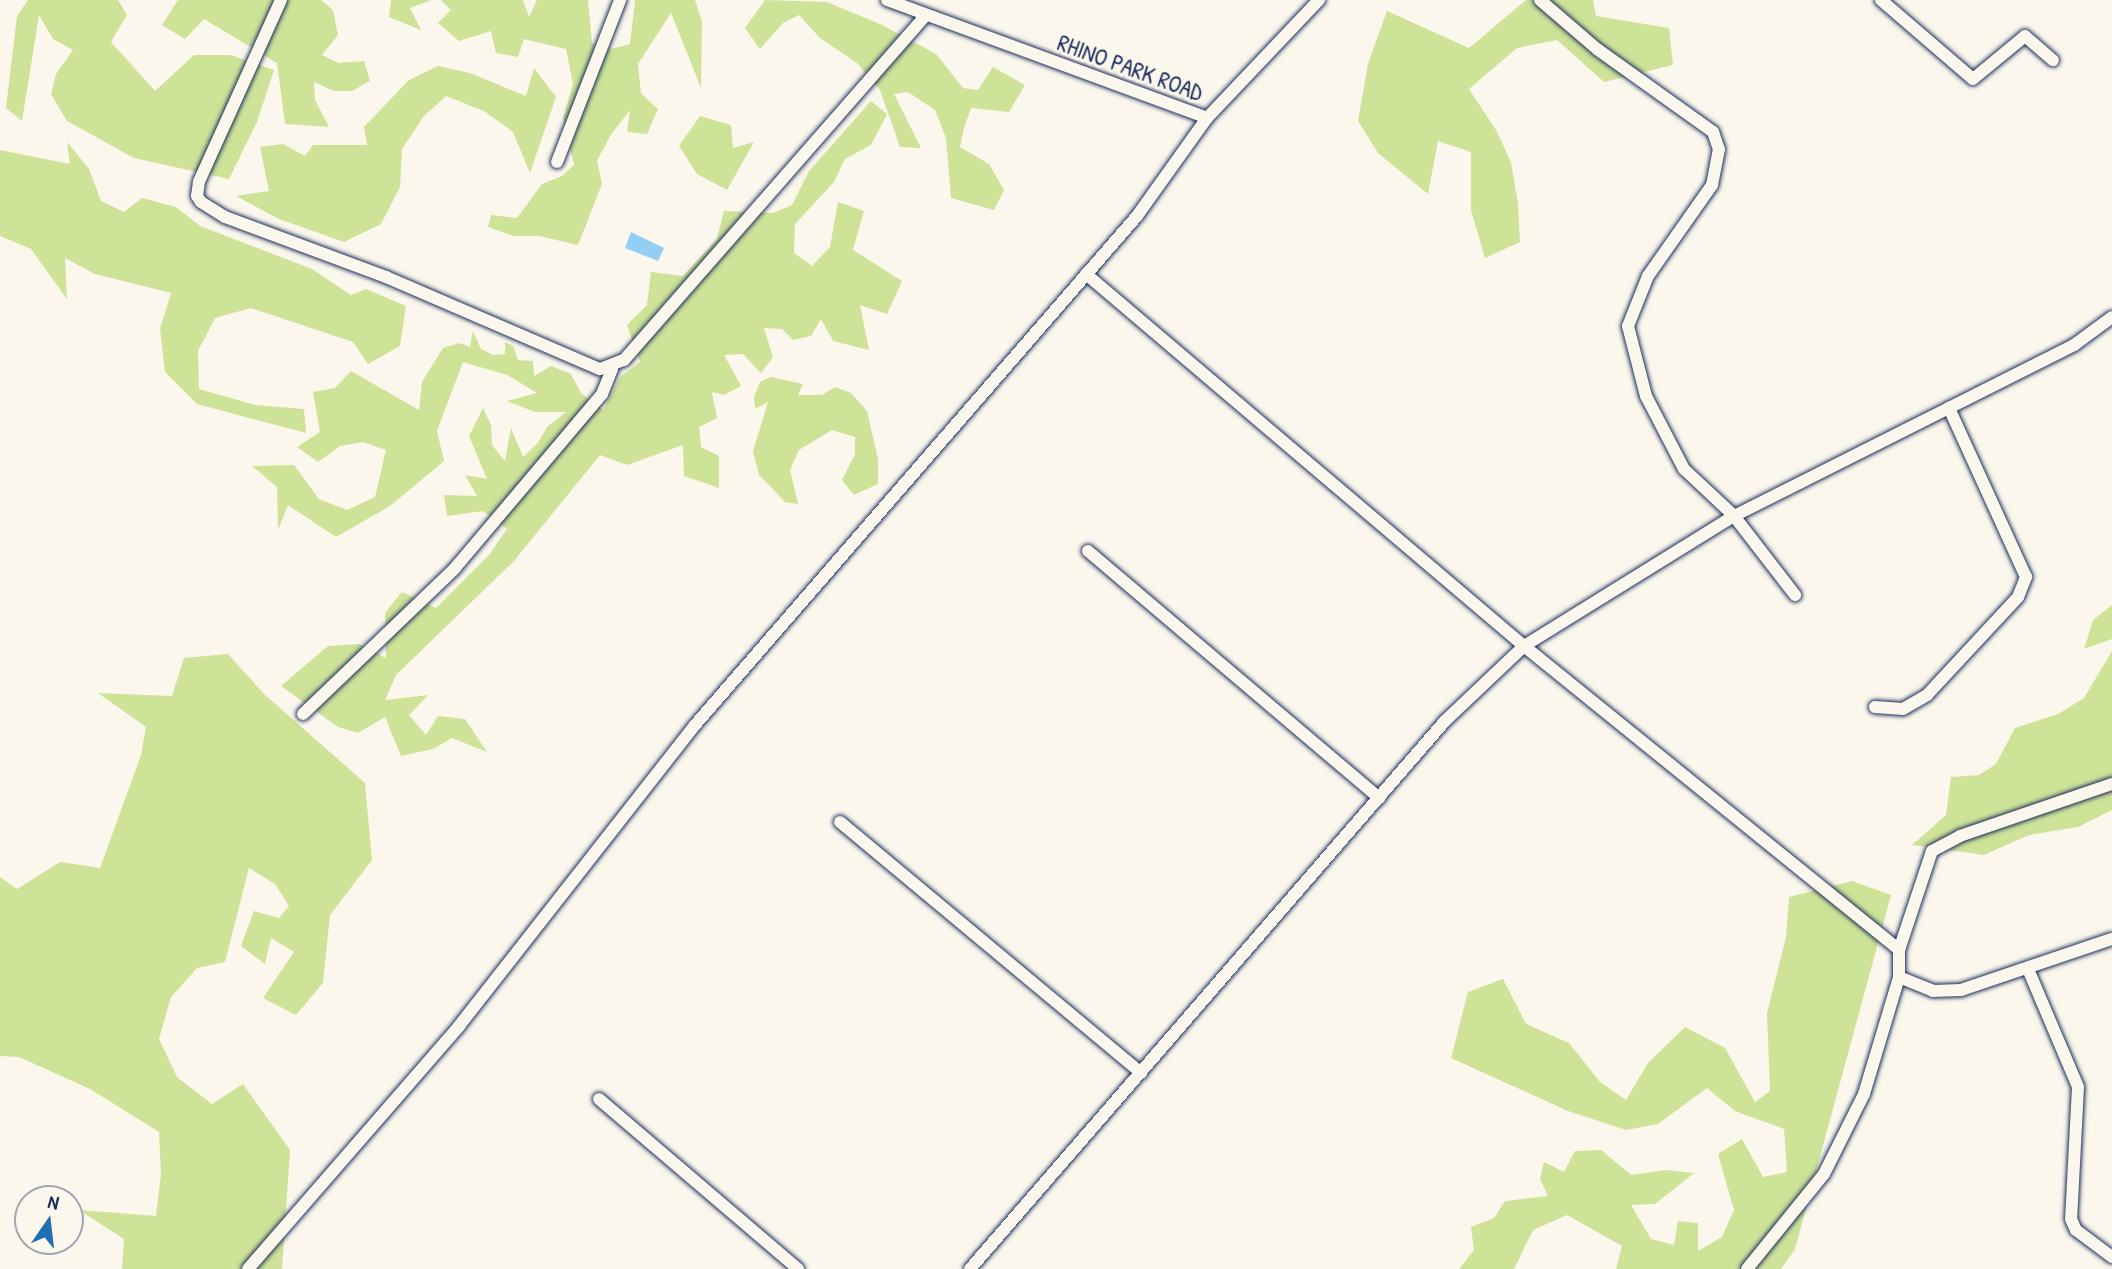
<!DOCTYPE html>
<html>
<head>
<meta charset="utf-8">
<style>
	body { margin:0 }
	#map { position:relative; width:2112px; height:1269px; overflow:hidden; background:#fbf7ec; font-family:"Patrick Hand",sans-serif }
	div>[style] { position:absolute }
	.green>* { inset:0; background:#cee398 }
	.water>* { inset:0; background:#95cef5 }
	.roads { filter:drop-shadow(0 0 2px #1b2f5e) drop-shadow(0 0 2px #1b2f5e) }
	.street>* { height:12px; margin:-6px; padding:0 6px; transform-origin:6px; border-radius:6px; background:#fbf7ec }
	span { translate:-50% -50%; white-space:nowrap; text-align:center; line-height:1.15; -webkit-text-stroke:6px #fbf7ec; paint-order:stroke }
	.street-label { font-size:23px; color:#1b2f5e }
	.north { position:absolute; left:14px; top:1185px; width:70px; height:70px; box-sizing:border-box; background:#fbf7ec; border:2px solid #a1a7b3; border-radius:50%; rotate:14deg; font-size:19px; font-weight:700; line-height:28px; text-align:center; color:#1b2f5e }
	.north::after { content:''; display:block; margin:auto; width:24px; height:32px; background:#1f6fb2; clip-path:polygon(50% 0,100% 100%,50% 72%,0 100%) }
</style>
</head>
<body>
<div id="map">
	<div class="green">
		<i style="clip-path:polygon(28px 0,118px 0,127px 15px,111px 42px,155px 91px,194px 55px,231px 55px,274px 70px,257px 122px,229px 179px,134px 158px,67px 121px,51px 94px,56px 74px,73px 50px,53px 39px,39px 15px,22px 121px,6px 108px,17px 16px)"></i>
		<i style="clip-path:polygon(178px 0,321px 0,333px 10px,338px 35px,322px 55px,339px 63px,364px 61px,370px 81px,352px 91px,334px 91px,314px 82px,315px 100px,329px 127px,285px 124px,277px 63px,204px 19px,185px 39px,162px 25px)"></i>
		<i style="clip-path:polygon(391px 0,432px 0,410px 8px,421px 30px,389px 17px)"></i>
		<i style="clip-path:polygon(441px 0,523px 0,529px 17px,537px 0,588px 0,592px 43px,611px 49px,630px 44px,635px 0,695px 0,702px 21px,701px 88px,671px 13px,638px 64px,641px 93px,658px 109px,647px 134px,627px 132px,630px 110px,610px 136px,597px 161px,602px 184px,578px 245px,539px 236px,513px 236px,488px 227px,491px 215px,517px 218px,542px 184px,562px 176px,574px 165px,563px 118px,573px 84px,566px 49px,524px 39px,518px 57px,496px 53px,491px 31px,459px 41px,438px 23px,451px 10px)"></i>
		<i style="clip-path:polygon(765px 0,827px 2px,882px 25px,936px 54px,963px 88px,978px 90px,993px 67px,1025px 85px,1009px 112px,971px 108px,964px 128px,960px 147px,989px 164px,1004px 190px,994px 210px,951px 198px,946px 138px,935px 110px,908px 92px,894px 94px,921px 148px,900px 147px,880px 90px,857px 63px,820px 38px,799px 15px,783px 23px,760px 49px,745px 28px)"></i>
		<i style="clip-path:polygon(1526px 0,1593px 0,1596px 16px,1669px 28px,1673px 65px,1604px 82px,1557px 40px,1517px 48px,1469px 89px,1496px 130px,1511px 162px,1518px 204px,1520px 242px,1485px 258px,1471px 210px,1471px 152px,1438px 141px,1428px 194px,1378px 153px,1358px 121px,1368px 64px,1387px 11px,1469px 48px)"></i>
		<i style="clip-path:polygon(438px 66px,470px 73px,526px 96px,534px 68px,556px 97px,530px 173px,513px 132px,484px 111px,446px 96px,424px 116px,402px 149px,400px 187px,381px 224px,344px 242px,279px 219px,236px 196px,269px 191px,260px 147px,283px 144px,305px 156px,313px 145px,367px 145px,364px 127px,409px 80px)"></i>
		<i style="clip-path:polygon(871px 101px,887px 114px,871px 145px,845px 159px,834px 182px,795px 224px,794px 253px,812px 266px,830px 247px,838px 202px,864px 211px,853px 250px,902px 281px,887px 314px,860px 305px,869px 350px,833px 341px,821px 319px,811px 336px,793px 340px,782px 329px,764px 328px,773px 357px,761px 373px,743px 354px,724px 355px,741px 386px,724px 395px,712px 392px,717px 418px,699px 427px,701px 447px,719px 456px,719px 488px,684px 476px,683px 445px,627px 465px,600px 455px,514px 561px,396px 675px,385px 700px,428px 695px,409px 715px,426px 735px,438px 716px,465px 719px,487px 752px,452px 738px,433px 749px,401px 756px,385px 717px,358px 733px,338px 727px,281px 686px,328px 646px,359px 644px,386px 658px,385px 613px,402px 592px,436px 608px,489px 555px,507px 529px,483px 511px,447px 516px,444px 495px,477px 496px,465px 475px,487px 479px,469px 436px,483px 408px,491px 425px,492px 445px,505px 461px,511px 428px,523px 457px,538px 443px,547px 427px,566px 412px,535px 412px,507px 401px,537px 393px,507px 375px,463px 362px,437px 431px,444px 461px,390px 506px,336px 537px,288px 505px,278px 530px,277px 487px,252px 466px,294px 465px,319px 499px,347px 510px,375px 497px,386px 450px,363px 442px,340px 446px,318px 462px,297px 447px,320px 432px,313px 392px,335px 388px,351px 371px,419px 410px,422px 382px,443px 348px,459px 343px,470px 347px,473px 331px,481px 349px,493px 355px,505px 354px,505px 342px,513px 346px,518px 360px,533px 361px,534px 376px,551px 366px,571px 374px,581px 393px,603px 410px,620px 377px,640px 362px,627px 325px,647px 305px,651px 272px,683px 276px,717px 239px,724px 211px,773px 213px,792px 205px,809px 171px)"></i>
		<i style="clip-path:polygon(700px 116px,731px 125px,733px 148px,754px 142px,727px 190px,697px 174px,679px 146px)"></i>
		<i style="clip-path:polygon(67px 142px,89px 169px,101px 201px,124px 212px,142px 198px,176px 207px,200px 226px,312px 269px,351px 295px,366px 289px,406px 306px,400px 346px,368px 364px,353px 342px,251px 308px,215px 318px,198px 351px,199px 389px,255px 405px,304px 409px,306px 433px,197px 404px,165px 372px,160px 329px,171px 293px,95px 274px,65px 258px,67px 299px,31px 249px,0 236px,0 150px,70px 164px)"></i>
		<i style="clip-path:polygon(771px 377px,803px 384px,798px 395px,822px 395px,835px 387px,851px 393px,867px 411px,878px 459px,878px 484px,854px 495px,842px 480px,855px 454px,855px 437px,832px 430px,799px 450px,790px 470px,798px 504px,785px 502px,759px 475px,753px 451px,768px 402px,755px 409px,754px 397px,760px 382px)"></i>
		<i style="clip-path:polygon(2112px 605px,2112px 639px,2084px 649px,2093px 620px)"></i>
		<i style="clip-path:polygon(2112px 651px,2112px 810px,2078px 827px,2029px 835px,1984px 855px,1912px 845px,1946px 815px,1951px 777px,1979px 775px,1996px 764px,2015px 728px,2058px 714px,2084px 698px)"></i>
		<i style="clip-path:polygon(228px 654px,264px 694px,365px 783px,372px 860px,330px 915px,323px 983px,296px 1015px,263px 998px,294px 952px,271px 938px,265px 964px,241px 946px,254px 911px,279px 918px,289px 906px,275px 884px,249px 868px,225px 962px,197px 968px,171px 997px,159px 1039px,177px 1077px,212px 1104px,243px 1084px,290px 1150px,282px 1269px,122px 1269px,124px 1239px,79px 1210px,156px 1216px,161px 1174px,159px 1132px,90px 1089px,19px 1057px,0 1056px,0 877px,17px 889px,60px 862px,100px 868px,141px 755px,146px 727px,98px 693px,172px 696px,184px 658px)"></i>
		<i style="clip-path:polygon(1852px 881px,1891px 895px,1795px 1249px,1781px 1269px,1616px 1269px,1622px 1246px,1567px 1215px,1533px 1230px,1514px 1269px,1459px 1269px,1474px 1250px,1471px 1227px,1494px 1218px,1505px 1201px,1548px 1196px,1540px 1179px,1544px 1162px,1564px 1172px,1575px 1151px,1601px 1150px,1631px 1175px,1666px 1170px,1694px 1173px,1655px 1204px,1631px 1205px,1651px 1239px,1674px 1245px,1678px 1221px,1698px 1223px,1698px 1251px,1722px 1237px,1734px 1210px,1718px 1154px,1742px 1139px,1763px 1177px,1787px 1172px,1784px 1129px,1735px 1111px,1707px 1088px,1658px 1124px,1626px 1130px,1568px 1111px,1451px 1058px,1468px 992px,1503px 979px,1526px 1024px,1569px 1043px,1600px 1082px,1626px 1100px,1648px 1063px,1685px 1027px,1725px 1048px,1755px 1102px,1770px 1091px,1767px 1013px,1786px 937px,1789px 897px)"></i>
	</div>
	<div class="water">
		<i style="clip-path:polygon(631px 232px,664px 248px,658px 261px,625px 248px)"></i>
	</div>
	<div class="roads">
		<div class="street">
			<i style="left:281px;top:0;width:200px;rotate:114.3deg"></i>
			<i style="left:199px;top:182px;width:14px;rotate:98deg"></i>
			<i style="left:197px;top:196px;width:7px;rotate:56deg"></i>
			<i style="left:201px;top:202px;width:28px;rotate:32deg"></i>
			<i style="left:225px;top:217px;width:172px;rotate:20.4deg"></i>
			<i style="left:386px;top:277px;width:233px;rotate:23.3deg"></i>
			<i style="left:600px;top:369px;width:26px;rotate:-21deg"></i>
			<i style="left:624px;top:360px;width:456px;rotate:-48.8deg"></i>
			<i style="left:887px;top:0;width:341px;rotate:20.2deg"></i>
			<i style="left:1540px;top:0;width:75px;rotate:40.7deg"></i>
			<i style="left:1597px;top:49px;width:143px;rotate:35.6deg"></i>
			<i style="left:1713px;top:132px;width:18px;rotate:71deg"></i>
			<i style="left:1719px;top:149px;width:37px;rotate:101deg"></i>
			<i style="left:1712px;top:185px;width:111px;rotate:125.1deg"></i>
			<i style="left:1648px;top:276px;width:54px;rotate:111.8deg"></i>
			<i style="left:1628px;top:326px;width:72px;rotate:75.6deg"></i>
			<i style="left:1646px;top:396px;width:82px;rotate:62.5deg"></i>
			<i style="left:1684px;top:469px;width:69px;rotate:43.2deg"></i>
			<i style="left:1734px;top:516px;width:381px;rotate:-26.7deg"></i>
			<i style="left:2074px;top:345px;width:47px;rotate:-36.4deg"></i>
			<i style="left:1881px;top:0;width:121px;rotate:40.7deg"></i>
			<i style="left:1973px;top:79px;width:67px;rotate:-39.6deg"></i>
			<i style="left:2025px;top:36px;width:37px;rotate:41deg"></i>
			<i style="left:557px;top:162px;width:174px;rotate:-68.7deg"></i>
			<i style="left:1086px;top:274px;width:575px;rotate:40.34deg"></i>
			<i style="left:1524px;top:646px;width:483px;rotate:39deg"></i>
			<i style="left:1088px;top:551px;width:382px;rotate:40.3deg"></i>
			<i style="left:1875px;top:707px;width:28px;rotate:4deg"></i>
			<i style="left:1903px;top:709px;width:28px;rotate:-30deg"></i>
			<i style="left:1927px;top:695px;width:134px;rotate:-47.1deg"></i>
			<i style="left:2018px;top:597px;width:22px;rotate:-68deg"></i>
			<i style="left:2026px;top:577px;width:186px;rotate:-114.5deg"></i>
			<i style="left:303px;top:714px;width:211px;rotate:-43.8deg"></i>
			<i style="left:455px;top:568px;width:228px;rotate:-49.8deg"></i>
			<i style="left:602px;top:394px;width:27px;rotate:-68deg"></i>
			<i style="left:840px;top:822px;width:392px;rotate:39.8deg"></i>
			<i style="left:2028px;top:969px;width:128px;rotate:67deg"></i>
			<i style="left:2078px;top:1087px;width:132px;rotate:93deg"></i>
			<i style="left:2071px;top:1219px;width:12px;rotate:66deg"></i>
			<i style="left:2076px;top:1230px;width:45px;rotate:36.9deg"></i>
			<i style="left:1899px;top:977px;width:37px;rotate:22deg"></i>
			<i style="left:1933px;top:991px;width:28px;rotate:-2deg"></i>
			<i style="left:1961px;top:990px;width:159px;rotate:-18.7deg"></i>
			<i style="left:599px;top:1099px;width:262px;rotate:40.5deg"></i>
			<i style="left:248px;top:1269px;width:322px;rotate:-49deg"></i>
			<i style="left:459px;top:1026px;width:382px;rotate:-51.9deg"></i>
			<i style="left:695px;top:725px;width:674px;rotate:-49.03deg"></i>
			<i style="left:1137px;top:216px;width:120px;rotate:-54.5deg"></i>
			<i style="left:1207px;top:118px;width:163px;rotate:-46.5deg"></i>
			<i style="left:970px;top:1269px;width:725px;rotate:-49.08deg"></i>
			<i style="left:1445px;top:721px;width:109px;rotate:-43.5deg"></i>
			<i style="left:1524px;top:646px;width:247px;rotate:-31.8deg"></i>
			<i style="left:1734px;top:516px;width:100px;rotate:52.3deg"></i>
			<i style="left:1747px;top:1269px;width:122px;rotate:-51deg"></i>
			<i style="left:1824px;top:1174px;width:89px;rotate:-63.4deg"></i>
			<i style="left:1864px;top:1094px;width:122px;rotate:-73.3deg"></i>
			<i style="left:1899px;top:977px;width:27px;rotate:-90deg"></i>
			<i style="left:1899px;top:950px;width:104px;rotate:-71.6deg"></i>
			<i style="left:1932px;top:851px;width:32px;rotate:-28deg"></i>
			<i style="left:1960px;top:836px;width:161px;rotate:-18.9deg"></i>
		</div>
	</div>
	<div class="street-label">
		<span style="left:1130px;top:68px;rotate:20deg">RHINO PARK ROAD</span>
	</div>
	<div class="north">N</div>
</div>
</body>
</html>
